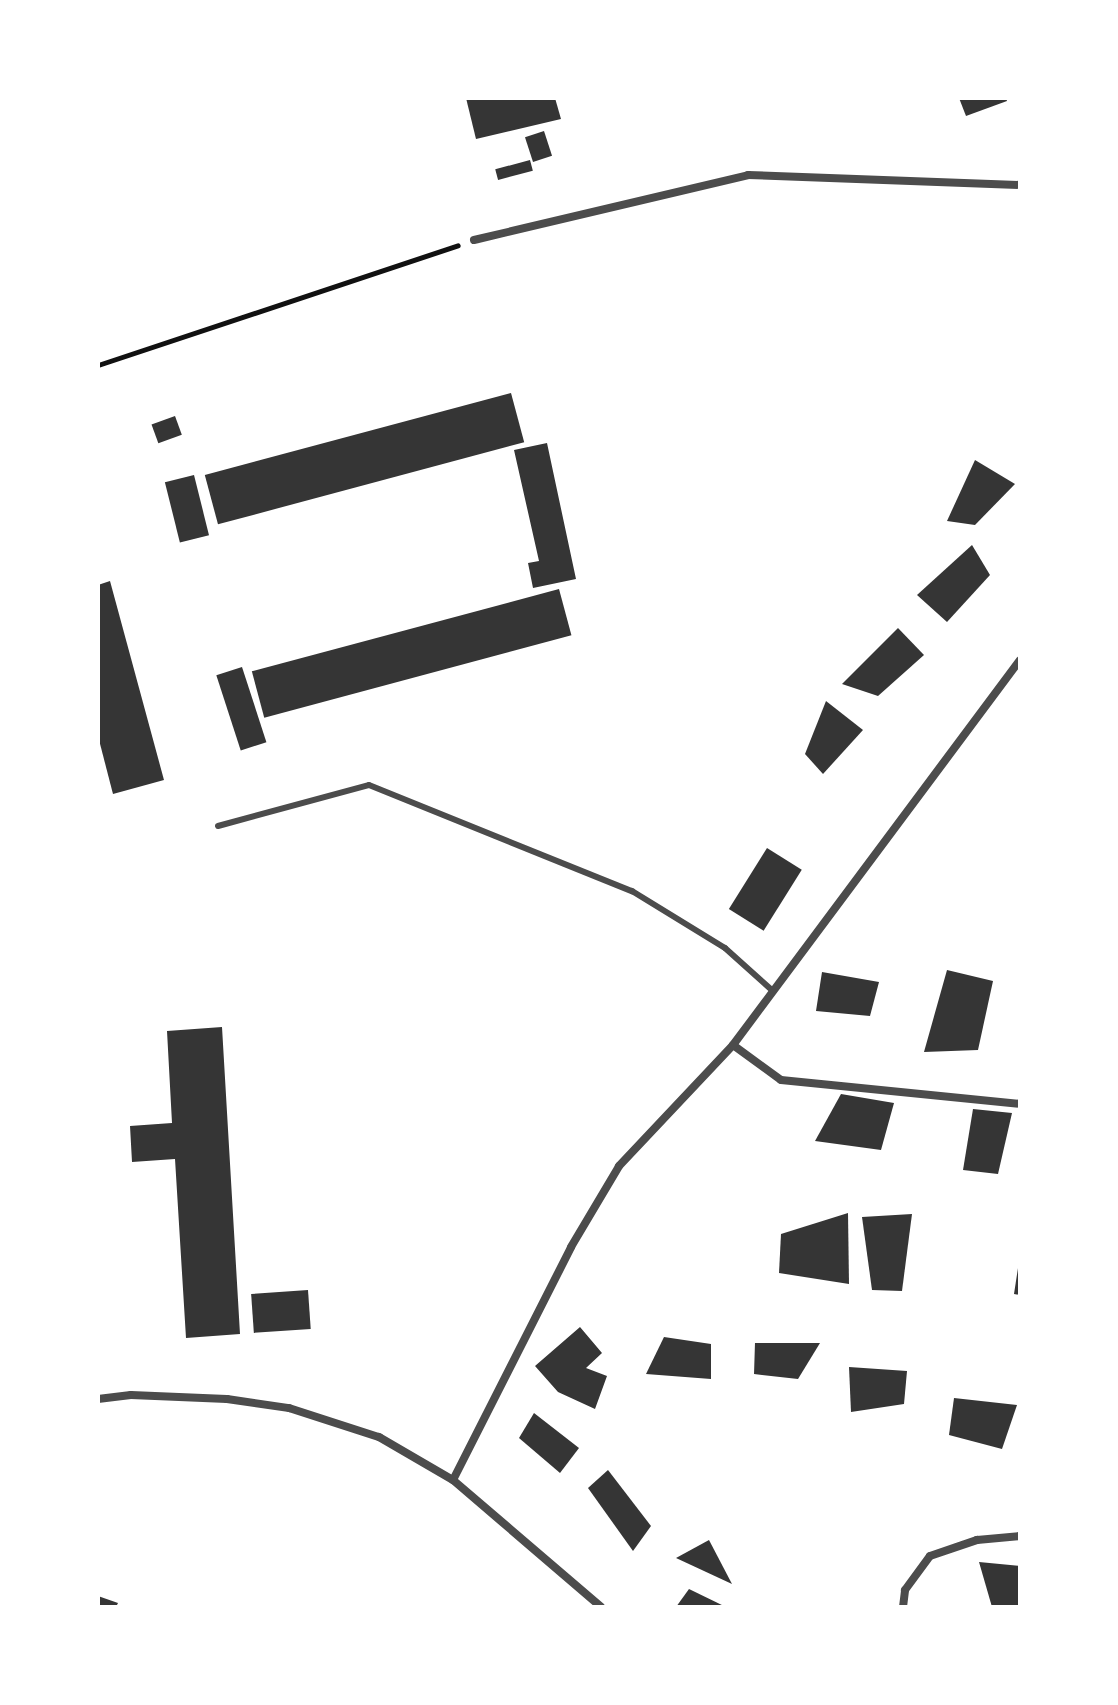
<!DOCTYPE html>
<html>
<head>
<meta charset="utf-8">
<style>
	body { margin:0 }
	#map { position:relative; width:1118px; height:1705px; overflow:hidden; background:#fff; font-family:"DM Sans",sans-serif }
	div>[style] { position:absolute }
	.building>* { inset:0; background:#353535; transform-origin:0 0 }
	.path>* { height:5px; margin:-2.5px; padding:0 2.5px; transform-origin:2.5px; border-radius:2.5px; background:#111 }
	.service>* { height:6px; margin:-3px; padding:0 3px; transform-origin:3px; border-radius:3px; background:#4c4c4c }
	.minor>* { height:8px; margin:-4px; padding:0 4px; transform-origin:4px; border-radius:4px; background:#4c4c4c }
	span { translate:-50% -50%; white-space:nowrap; text-align:center; line-height:1.15; -webkit-text-stroke:8px #fff; paint-order:stroke }
	.frame { position:absolute; inset:0; border:100px solid #fff; pointer-events:none }
</style>
</head>
<body>
<div id="map">
	<div class="building">
		<i style="clip-path:polygon(466px 98px,555px 98px,561px 119px,476px 139px)"></i>
		<i style="clip-path:polygon(959px 98px,1006px 98px,1007px 101px,966px 116px)"></i>
		<i style="left:544px;top:131px;width:26px;height:20px;rotate:72deg"></i>
		<i style="left:530px;top:160px;width:11px;height:36px;rotate:75deg"></i>
		<i style="left:511px;top:393px;width:51px;height:317px;rotate:75deg"></i>
		<i style="left:175px;top:416px;width:20px;height:25px;rotate:70deg"></i>
		<i style="clip-path:polygon(547px 443px,576px 579px,533px 588px,528px 563px,539px 561px,514px 450px)"></i>
		<i style="clip-path:polygon(975px 460px,1015px 484px,975px 525px,947px 521px)"></i>
		<i style="left:194px;top:475px;width:62px;height:30px;rotate:76deg"></i>
		<i style="clip-path:polygon(972px 545px,990px 575px,947px 622px,917px 595px)"></i>
		<i style="clip-path:polygon(110px 581px,164px 780px,113px 794px,98px 736px,98px 585px)"></i>
		<i style="left:559px;top:589px;width:48px;height:318px;rotate:75deg"></i>
		<i style="clip-path:polygon(898px 628px,924px 655px,878px 696px,842px 684px)"></i>
		<i style="left:242px;top:667px;width:79px;height:27px;rotate:72deg"></i>
		<i style="clip-path:polygon(826px 701px,863px 730px,823px 774px,805px 754px)"></i>
		<i style="left:767px;top:848px;width:41px;height:72px;rotate:32deg"></i>
		<i style="clip-path:polygon(947px 970px,993px 981px,978px 1050px,924px 1052px)"></i>
		<i style="clip-path:polygon(822px 972px,879px 982px,870px 1016px,816px 1011px)"></i>
		<i style="clip-path:polygon(222px 1027px,240px 1334px,186px 1338px,175px 1159px,132px 1162px,130px 1126px,172px 1123px,167px 1031px)"></i>
		<i style="clip-path:polygon(841px 1094px,894px 1103px,881px 1150px,815px 1141px)"></i>
		<i style="clip-path:polygon(973px 1109px,1012px 1113px,998px 1174px,963px 1170px)"></i>
		<i style="clip-path:polygon(848px 1213px,849px 1284px,779px 1273px,781px 1234px)"></i>
		<i style="clip-path:polygon(912px 1214px,902px 1291px,872px 1290px,862px 1217px)"></i>
		<i style="clip-path:polygon(1018px 1268px,1020px 1268px,1020px 1295px,1014px 1294px)"></i>
		<i style="left:308px;top:1290px;width:39px;height:57px;rotate:86deg"></i>
		<i style="clip-path:polygon(580px 1327px,602px 1353px,586px 1368px,607px 1376px,595px 1409px,558px 1392px,535px 1366px)"></i>
		<i style="clip-path:polygon(664px 1337px,711px 1344px,711px 1379px,646px 1374px)"></i>
		<i style="clip-path:polygon(755px 1343px,820px 1343px,798px 1379px,754px 1374px)"></i>
		<i style="clip-path:polygon(849px 1367px,907px 1371px,904px 1404px,851px 1412px)"></i>
		<i style="clip-path:polygon(954px 1398px,1017px 1405px,1002px 1449px,949px 1435px)"></i>
		<i style="clip-path:polygon(534px 1413px,579px 1448px,560px 1473px,519px 1438px)"></i>
		<i style="clip-path:polygon(608px 1470px,651px 1526px,633px 1551px,588px 1488px)"></i>
		<i style="clip-path:polygon(709px 1540px,732px 1584px,676px 1558px)"></i>
		<i style="clip-path:polygon(979px 1562px,1020px 1566px,1020px 1607px,992px 1607px)"></i>
		<i style="clip-path:polygon(689px 1589px,726px 1607px,676px 1607px)"></i>
		<i style="clip-path:polygon(98px 1596px,118px 1603px,116px 1607px,98px 1607px)"></i>
	</div>
	<div class="path">
		<i style="left:98px;top:365px;width:379px;rotate:-18.4deg"></i>
	</div>
	<div class="service">
		<i style="left:218px;top:826px;width:156px;rotate:-15.2deg"></i>
		<i style="left:369px;top:785px;width:284px;rotate:22deg"></i>
		<i style="left:632px;top:891px;width:109px;rotate:31.5deg"></i>
		<i style="left:725px;top:948px;width:64px;rotate:41.9deg"></i>
	</div>
	<div class="minor">
		<i style="left:474px;top:240px;width:282px;rotate:-13.3deg"></i>
		<i style="left:748px;top:175px;width:272px;rotate:2.1deg"></i>
		<i style="left:733px;top:1045px;width:59px;rotate:36.1deg"></i>
		<i style="left:781px;top:1080px;width:240px;rotate:5.7deg"></i>
		<i style="left:98px;top:1399px;width:33px;rotate:-7deg"></i>
		<i style="left:131px;top:1395px;width:96px;rotate:2.4deg"></i>
		<i style="left:227px;top:1399px;width:63px;rotate:8.3deg"></i>
		<i style="left:289px;top:1408px;width:95px;rotate:17.9deg"></i>
		<i style="left:379px;top:1437px;width:86px;rotate:30.2deg"></i>
		<i style="left:453px;top:1480px;width:195px;rotate:40.6deg"></i>
		<i style="left:453px;top:1480px;width:261px;rotate:-63.1deg"></i>
		<i style="left:571px;top:1247px;width:94px;rotate:-59.3deg"></i>
		<i style="left:619px;top:1166px;width:166px;rotate:-46.7deg"></i>
		<i style="left:733px;top:1045px;width:480px;rotate:-53.3deg"></i>
		<i style="left:903px;top:1607px;width:17px;rotate:-83deg"></i>
		<i style="left:905px;top:1590px;width:42px;rotate:-53.7deg"></i>
		<i style="left:930px;top:1556px;width:50px;rotate:-18.8deg"></i>
		<i style="left:977px;top:1540px;width:43px;rotate:-5.3deg"></i>
	</div>
	<div class="frame"></div>
</div>
</body>
</html>
